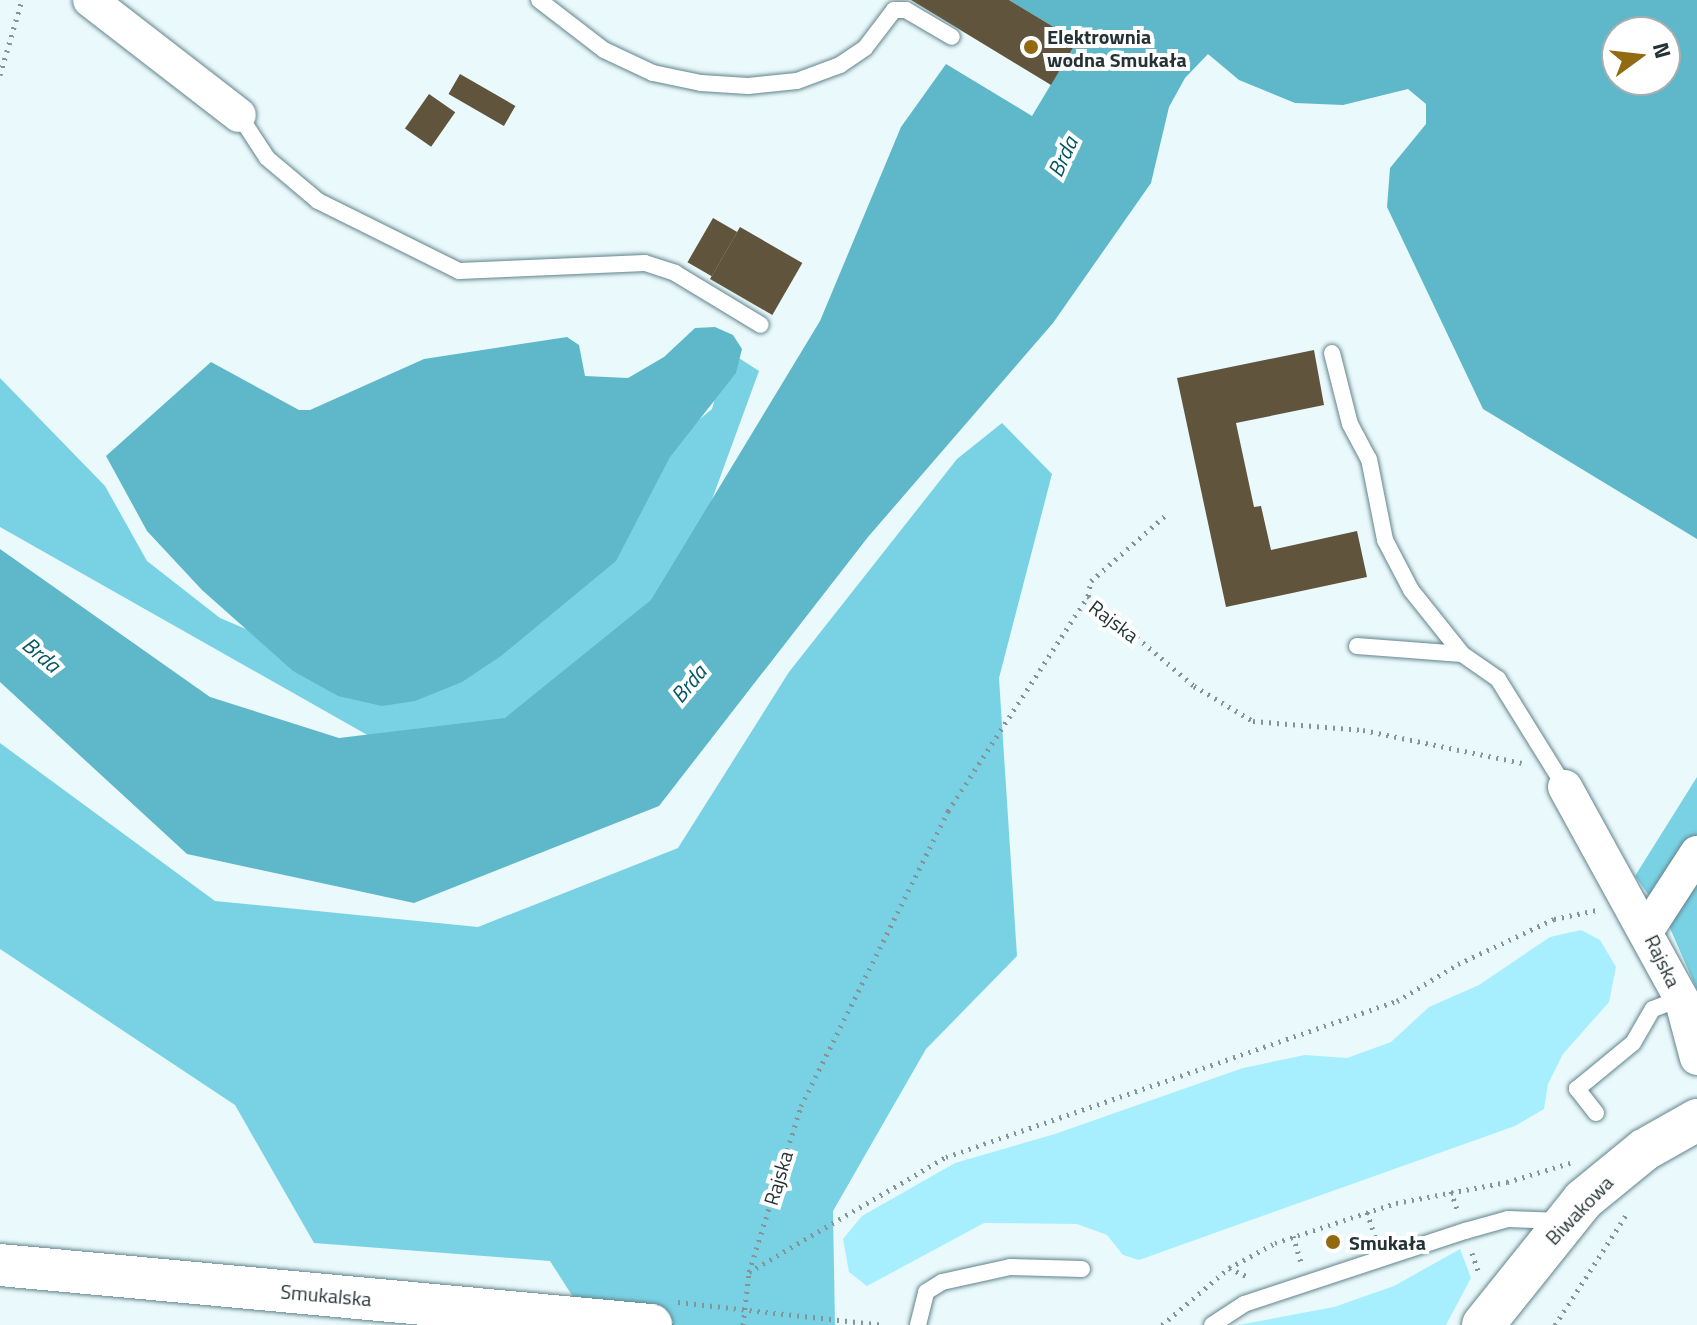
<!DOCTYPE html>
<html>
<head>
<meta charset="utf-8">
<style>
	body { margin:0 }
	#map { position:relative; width:1697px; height:1325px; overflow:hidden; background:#eaf9fc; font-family:"Titillium Web",sans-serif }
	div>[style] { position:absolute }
	.green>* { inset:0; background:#a7effe }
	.forest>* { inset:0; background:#79d2e4 }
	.water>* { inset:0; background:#5eb8c9 }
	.building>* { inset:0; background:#61543c; transform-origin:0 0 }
	.path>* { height:5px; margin-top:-2.5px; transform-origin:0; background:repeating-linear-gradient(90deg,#859497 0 2px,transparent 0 8px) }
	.roads { filter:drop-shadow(0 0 2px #61848b) drop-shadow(0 0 2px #61848b) }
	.service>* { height:16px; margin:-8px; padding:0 8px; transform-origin:8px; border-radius:8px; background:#fff }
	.minor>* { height:34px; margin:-17px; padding:0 17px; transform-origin:17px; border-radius:17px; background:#fff }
	.tertiary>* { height:42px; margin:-21px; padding:0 21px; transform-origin:21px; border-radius:21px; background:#fff }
	.dots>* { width:22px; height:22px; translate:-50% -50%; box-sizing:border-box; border:4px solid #fff; border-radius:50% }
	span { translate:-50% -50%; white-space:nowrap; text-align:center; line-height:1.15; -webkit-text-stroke:8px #fff; paint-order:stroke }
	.poi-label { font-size:20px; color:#253336; font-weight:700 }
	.left { translate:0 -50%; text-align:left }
	.street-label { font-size:20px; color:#253336 }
	.water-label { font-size:22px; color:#035663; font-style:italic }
	.north { position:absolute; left:1601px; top:16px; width:80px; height:80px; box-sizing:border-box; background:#fff; border:2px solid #a8adaf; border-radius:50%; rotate:75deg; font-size:22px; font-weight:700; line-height:32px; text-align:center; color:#253336 }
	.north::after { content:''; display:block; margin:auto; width:28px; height:36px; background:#926a12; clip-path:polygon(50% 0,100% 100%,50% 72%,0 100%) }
</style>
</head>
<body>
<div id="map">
	<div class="green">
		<i style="clip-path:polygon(1581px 930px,1600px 940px,1616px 967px,1609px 1002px,1563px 1054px,1548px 1084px,1544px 1109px,1515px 1126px,1139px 1260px,1123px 1255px,1107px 1235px,1077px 1224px,984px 1223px,867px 1286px,849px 1272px,843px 1239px,862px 1216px,955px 1163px,1055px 1134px,1243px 1068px,1305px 1055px,1347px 1058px,1391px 1042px,1429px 1007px,1479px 985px,1550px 937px)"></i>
		<i style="clip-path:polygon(1460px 1249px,1471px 1278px,1446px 1325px,1238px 1325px,1334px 1307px,1394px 1286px)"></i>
	</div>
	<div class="forest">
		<i style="clip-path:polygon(728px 351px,759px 371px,676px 598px,561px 700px,415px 762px,0 527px,0 378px,105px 486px,147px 561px,220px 618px,377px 685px,712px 409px)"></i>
		<i style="clip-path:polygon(1002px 423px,1052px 474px,999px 678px,1017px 956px,926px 1049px,833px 1211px,835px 1325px,591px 1325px,550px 1261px,314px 1243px,235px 1105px,0 949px,0 743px,215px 901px,478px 927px,678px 848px,789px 672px,957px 459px)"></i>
		<i style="clip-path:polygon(1697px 777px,1697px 990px,1666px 919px,1635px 876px)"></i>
	</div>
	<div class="water">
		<i style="clip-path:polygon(evenodd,1009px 0,1697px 0,1697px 539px,1483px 409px,1387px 207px,1390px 168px,1426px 124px,1426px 104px,1408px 89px,1343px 105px,1295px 103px,1239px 80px,1208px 54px,1185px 78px,1169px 107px,1151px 183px,1053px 323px,868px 537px,659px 806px,414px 903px,187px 854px,0 682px,0 549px,210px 697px,339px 738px,505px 718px,651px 600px,820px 321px,901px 127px,946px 64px,1032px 116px,1077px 41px,1009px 0,1617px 32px,1665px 32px,1665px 80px,1617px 80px,1617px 32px)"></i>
		<i style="clip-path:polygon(715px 327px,733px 335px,742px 349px,736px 373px,670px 457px,616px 561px,501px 656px,462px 682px,415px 701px,382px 706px,338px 696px,293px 671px,202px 590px,147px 531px,106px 456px,211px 362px,299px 410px,310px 410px,424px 359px,567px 337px,579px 345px,585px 376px,628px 378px,664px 357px,695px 328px)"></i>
	</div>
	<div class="building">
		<i style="clip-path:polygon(911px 0,1009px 0,1077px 41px,1051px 85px)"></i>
		<i style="left:460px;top:74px;width:64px;height:23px;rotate:30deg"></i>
		<i style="left:429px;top:94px;width:32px;height:42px;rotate:35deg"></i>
		<i style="left:713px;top:218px;width:28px;height:51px;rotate:30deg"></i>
		<i style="left:740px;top:227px;width:72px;height:60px;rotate:30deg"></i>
		<i style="clip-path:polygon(1314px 350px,1324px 405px,1236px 423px,1254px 507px,1261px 506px,1271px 550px,1357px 531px,1367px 577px,1226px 607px,1177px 378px)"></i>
	</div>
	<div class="path">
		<i style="left:0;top:75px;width:78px;rotate:-73.7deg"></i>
		<i style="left:1088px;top:596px;width:15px;rotate:-79deg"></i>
		<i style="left:1091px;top:581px;width:101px;rotate:-41.4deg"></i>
		<i style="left:1451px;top:1191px;width:19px;rotate:72deg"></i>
		<i style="left:1367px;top:1212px;width:26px;rotate:72deg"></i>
		<i style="left:1293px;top:1236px;width:27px;rotate:73deg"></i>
		<i style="left:1472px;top:1253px;width:21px;rotate:71deg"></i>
		<i style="left:1229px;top:1268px;width:23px;rotate:25deg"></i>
		<i style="left:749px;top:1272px;width:228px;rotate:-30.3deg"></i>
		<i style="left:946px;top:1157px;width:477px;rotate:-19.1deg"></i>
		<i style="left:1397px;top:1001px;width:71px;rotate:-31.2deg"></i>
		<i style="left:1458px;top:964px;width:106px;rotate:-25.1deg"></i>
		<i style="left:1554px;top:919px;width:44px;rotate:-11.8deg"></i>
		<i style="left:678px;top:1302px;width:205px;rotate:6.4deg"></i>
		<i style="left:743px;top:1325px;width:53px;rotate:-83.5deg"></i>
		<i style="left:749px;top:1272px;width:174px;rotate:-72.6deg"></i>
		<i style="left:801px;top:1106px;width:330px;rotate:-63.5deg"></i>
		<i style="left:948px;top:811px;width:257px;rotate:-56.9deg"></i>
		<i style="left:1088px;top:596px;width:139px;rotate:40.3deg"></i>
		<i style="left:1194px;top:686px;width:69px;rotate:30.7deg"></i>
		<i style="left:1253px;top:721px;width:110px;rotate:4.7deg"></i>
		<i style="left:1363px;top:730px;width:162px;rotate:11.7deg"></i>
		<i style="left:1162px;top:1325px;width:88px;rotate:-40.4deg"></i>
		<i style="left:1229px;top:1268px;width:52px;rotate:-28.5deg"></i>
		<i style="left:1275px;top:1243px;width:127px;rotate:-18.3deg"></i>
		<i style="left:1396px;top:1203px;width:113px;rotate:-10.7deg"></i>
		<i style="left:1507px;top:1182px;width:66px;rotate:-16.8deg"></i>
		<i style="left:1555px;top:1325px;width:135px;rotate:-57.1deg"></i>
	</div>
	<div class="roads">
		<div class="service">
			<i style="left:539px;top:0;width:82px;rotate:37.6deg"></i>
			<i style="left:604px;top:50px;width:54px;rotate:25.1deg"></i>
			<i style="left:653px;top:73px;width:49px;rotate:11.8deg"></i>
			<i style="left:701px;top:83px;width:47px;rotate:3.7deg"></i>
			<i style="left:748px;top:86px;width:49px;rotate:-5.8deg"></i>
			<i style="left:797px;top:81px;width:46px;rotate:-20.4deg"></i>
			<i style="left:840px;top:65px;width:30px;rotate:-34deg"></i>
			<i style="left:865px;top:48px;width:48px;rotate:-52.7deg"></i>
			<i style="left:894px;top:10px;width:12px"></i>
			<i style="left:906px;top:10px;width:53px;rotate:30.4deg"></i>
			<i style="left:239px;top:115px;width:51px;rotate:56.9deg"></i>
			<i style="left:267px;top:158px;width:67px;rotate:40.1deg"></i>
			<i style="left:318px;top:201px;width:157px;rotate:26.4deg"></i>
			<i style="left:459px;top:271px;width:186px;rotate:-2.5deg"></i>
			<i style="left:645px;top:263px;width:32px;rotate:18deg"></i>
			<i style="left:675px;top:273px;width:100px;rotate:31.2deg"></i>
			<i style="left:1332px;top:353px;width:73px;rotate:75.8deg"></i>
			<i style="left:1350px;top:424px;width:40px;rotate:62deg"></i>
			<i style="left:1369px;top:459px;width:83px;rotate:78.8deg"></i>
			<i style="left:1385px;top:540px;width:56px;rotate:62.5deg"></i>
			<i style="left:1411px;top:590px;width:82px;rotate:51.4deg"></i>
			<i style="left:1357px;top:646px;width:105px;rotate:4.4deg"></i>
			<i style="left:1462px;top:654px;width:44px;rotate:34.8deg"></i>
			<i style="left:1498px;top:679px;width:127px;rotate:58.2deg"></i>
			<i style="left:1596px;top:1113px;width:31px;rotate:-128deg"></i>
			<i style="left:1577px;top:1089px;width:72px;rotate:-39.4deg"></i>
			<i style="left:1633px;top:1043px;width:39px;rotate:-60deg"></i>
			<i style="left:1653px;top:1009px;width:30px;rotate:-21deg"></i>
			<i style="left:918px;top:1325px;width:34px;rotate:-76deg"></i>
			<i style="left:926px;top:1292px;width:19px;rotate:-32deg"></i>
			<i style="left:942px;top:1282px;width:70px;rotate:-12.4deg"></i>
			<i style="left:1010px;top:1267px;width:72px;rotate:1.6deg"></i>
			<i style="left:1212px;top:1325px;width:38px;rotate:-33deg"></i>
			<i style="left:1244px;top:1304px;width:233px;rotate:-18.3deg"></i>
			<i style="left:1465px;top:1231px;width:45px;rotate:-15.6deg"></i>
			<i style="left:1508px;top:1219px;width:54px;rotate:2.1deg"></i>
		</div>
		<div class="minor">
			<i style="left:90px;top:0;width:188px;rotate:37.7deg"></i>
			<i style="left:1565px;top:787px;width:241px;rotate:61.2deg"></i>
			<i style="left:1681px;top:998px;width:62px;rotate:75.1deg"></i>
			<i style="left:1647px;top:930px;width:92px;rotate:-57deg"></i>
		</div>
		<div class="tertiary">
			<i style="left:0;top:1265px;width:654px;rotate:5.27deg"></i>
			<i style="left:1483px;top:1325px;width:160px;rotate:-51.3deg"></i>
			<i style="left:1583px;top:1200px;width:79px;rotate:-39.3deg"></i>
			<i style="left:1644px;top:1150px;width:61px;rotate:-29.5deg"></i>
		</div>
	</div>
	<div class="dots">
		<i style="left:1031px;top:47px;background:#926a12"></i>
		<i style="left:1333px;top:1242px;background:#926a12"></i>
	</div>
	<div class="poi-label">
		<span class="left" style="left:1047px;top:48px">Elektrownia<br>wodna Smukała</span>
		<span class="left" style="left:1349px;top:1242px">Smukała</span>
	</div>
	<div class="street-label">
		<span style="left:1114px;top:621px;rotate:37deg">Rajska</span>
		<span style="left:1663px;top:961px;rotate:64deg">Rajska</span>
		<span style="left:778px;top:1178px;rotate:-73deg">Rajska</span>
		<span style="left:1579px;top:1210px;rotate:-46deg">Biwakowa</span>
		<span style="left:326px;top:1295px;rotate:5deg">Smukalska</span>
	</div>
	<div class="water-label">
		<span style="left:1063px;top:157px;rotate:-65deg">Brda</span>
		<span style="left:41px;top:655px;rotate:40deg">Brda</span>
		<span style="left:689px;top:684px;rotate:-50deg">Brda</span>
	</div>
	<div class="north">N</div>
</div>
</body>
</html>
